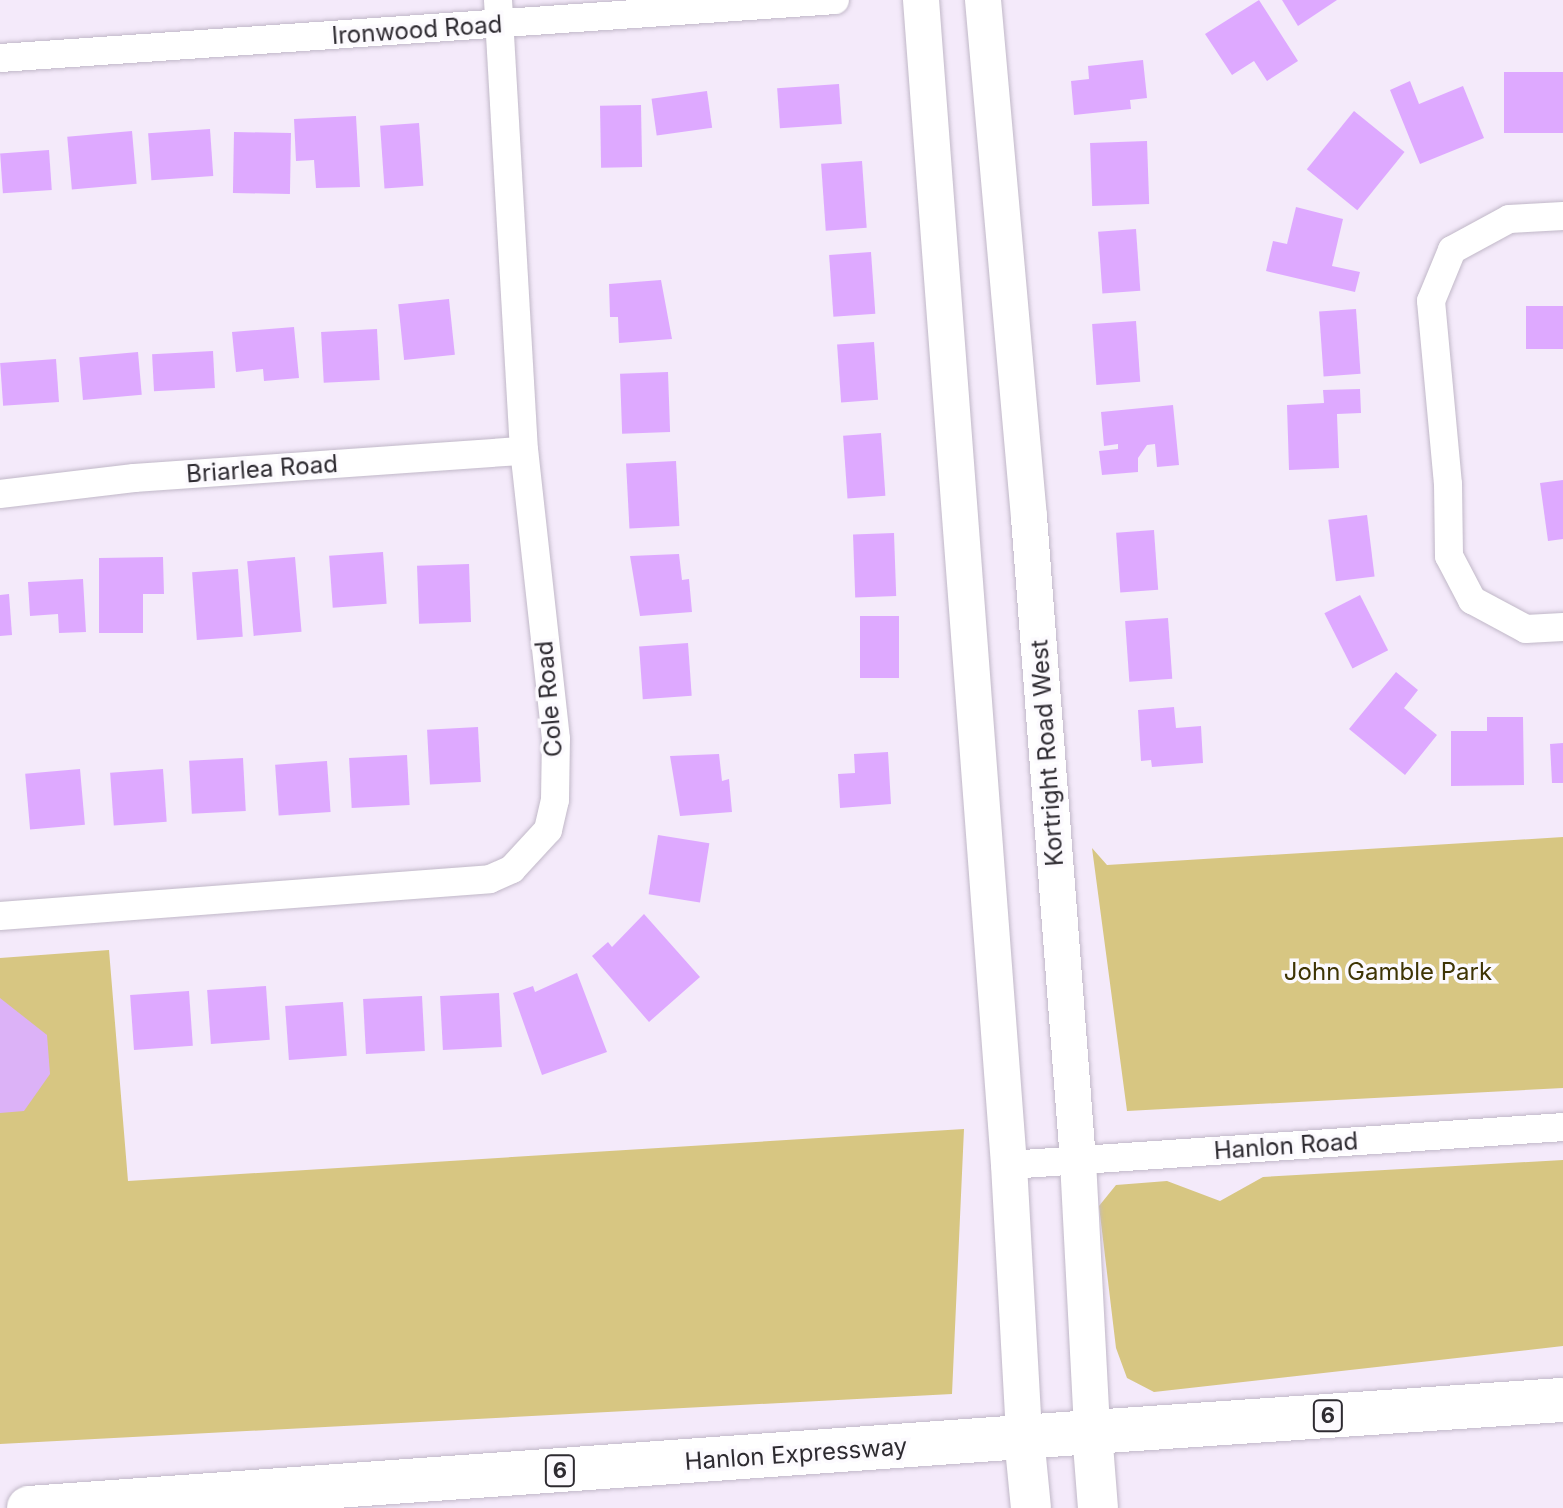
<!DOCTYPE html>
<html>
<head>
<meta charset="utf-8">
<style>
	body { margin:0 }
	#map { position:relative; width:1563px; height:1508px; overflow:hidden; background:#f4eafa; font-family:Inter,sans-serif }
	div>[style] { position:absolute }
	.green>* { inset:0; background:#d7c682 }
	.water>* { inset:0; background:#dcb2f7 }
	.building>* { inset:0; background:#dea9ff; transform-origin:0 0 }
	.roads { filter:drop-shadow(0 0 2px #c1b8c8) drop-shadow(0 0 2px #c1b8c8) }
	.minor>* { height:28px; margin:-14px; padding:0 14px; transform-origin:14px; border-radius:14px; background:#fff }
	.tertiary>* { height:36px; margin:-18px; padding:0 18px; transform-origin:18px; border-radius:18px; background:#fff }
	.secondary>* { height:40px; margin:-20px; padding:0 20px; transform-origin:20px; border-radius:20px; background:#fff }
	.trunk>* { height:44px; margin:-22px; padding:0 22px; transform-origin:22px; border-radius:22px; background:#fff }
	.motorway>* { height:44px; margin:-22px; padding:0 22px; transform-origin:22px; border-radius:22px; background:#fff }
	span { translate:-50% -50%; white-space:nowrap; text-align:center; line-height:1.15; -webkit-text-stroke:7px #fcfafe; paint-order:stroke }
	.shield-label span { padding:2px 6px; background:#fcfafe; border:2px solid; border-radius:6px; -webkit-text-stroke-width:0 }
	.shield-label { font-size:22px; color:#2e2b31; font-weight:700 }
	.street-label { font-size:24px; color:#2e2b31 }
	.park-label { font-size:24px; color:#3e3404 }
</style>
</head>
<body>
<div id="map">
	<div class="green">
		<i style="clip-path:polygon(1563px 837px,1563px 1088px,1127px 1111px,1092px 848px,1107px 865px)"></i>
		<i style="clip-path:polygon(109px 950px,128px 1181px,964px 1129px,952px 1394px,0 1444px,0 958px)"></i>
		<i style="clip-path:polygon(1563px 1160px,1563px 1346px,1154px 1392px,1127px 1378px,1116px 1348px,1099px 1206px,1116px 1185px,1167px 1181px,1220px 1201px,1263px 1177px)"></i>
	</div>
	<div class="water">
		<i style="clip-path:polygon(0 998px,47px 1035px,50px 1074px,24px 1111px,0 1113px)"></i>
	</div>
	<div class="building">
		<i style="clip-path:polygon(1259px 0,1298px 61px,1267px 81px,1254px 61px,1232px 75px,1205px 34px)"></i>
		<i style="clip-path:polygon(1282px 0,1337px 0,1298px 26px)"></i>
		<i style="clip-path:polygon(1143px 60px,1147px 98px,1130px 100px,1131px 109px,1074px 115px,1071px 81px,1089px 79px,1088px 66px)"></i>
		<i style="left:1563px;top:72px;width:61px;height:59px;rotate:90deg"></i>
		<i style="clip-path:polygon(1410px 81px,1419px 104px,1463px 86px,1484px 138px,1420px 164px,1390px 90px)"></i>
		<i style="left:839px;top:84px;width:40px;height:62px;rotate:86deg"></i>
		<i style="left:707px;top:91px;width:37px;height:56px;rotate:82deg"></i>
		<i style="left:641px;top:105px;width:62px;height:41px;rotate:89deg"></i>
		<i style="left:1354px;top:111px;width:65px;height:75px;rotate:39deg"></i>
		<i style="clip-path:polygon(356px 116px,360px 187px,316px 188px,314px 160px,296px 161px,294px 119px)"></i>
		<i style="left:419px;top:123px;width:63px;height:39px;rotate:86deg"></i>
		<i style="left:210px;top:129px;width:47px;height:62px;rotate:86deg"></i>
		<i style="left:132px;top:131px;width:53px;height:65px;rotate:85deg"></i>
		<i style="left:234px;top:132px;width:57px;height:61px;rotate:1deg"></i>
		<i style="left:1147px;top:141px;width:63px;height:57px;rotate:88deg"></i>
		<i style="left:49px;top:150px;width:40px;height:49px;rotate:86deg"></i>
		<i style="left:862px;top:161px;width:67px;height:41px;rotate:86deg"></i>
		<i style="clip-path:polygon(1296px 207px,1343px 219px,1332px 266px,1360px 272px,1355px 292px,1266px 271px,1273px 241px,1287px 244px)"></i>
		<i style="left:1136px;top:229px;width:62px;height:38px;rotate:86deg"></i>
		<i style="left:871px;top:252px;width:62px;height:42px;rotate:86deg"></i>
		<i style="clip-path:polygon(661px 280px,672px 339px,619px 343px,618px 317px,610px 317px,609px 284px)"></i>
		<i style="left:449px;top:299px;width:56px;height:51px;rotate:84deg"></i>
		<i style="left:1563px;top:306px;width:43px;height:37px;rotate:90deg"></i>
		<i style="left:1356px;top:309px;width:65px;height:37px;rotate:86deg"></i>
		<i style="left:1136px;top:321px;width:61px;height:44px;rotate:86deg"></i>
		<i style="clip-path:polygon(294px 327px,299px 378px,264px 381px,263px 369px,236px 372px,232px 332px)"></i>
		<i style="left:377px;top:329px;width:51px;height:56px;rotate:87deg"></i>
		<i style="left:874px;top:342px;width:58px;height:37px;rotate:86deg"></i>
		<i style="left:213px;top:351px;width:37px;height:61px;rotate:87deg"></i>
		<i style="left:138px;top:352px;width:43px;height:59px;rotate:85deg"></i>
		<i style="left:56px;top:359px;width:43px;height:56px;rotate:86deg"></i>
		<i style="left:668px;top:372px;width:60px;height:48px;rotate:88deg"></i>
		<i style="clip-path:polygon(1360px 389px,1361px 413px,1337px 414px,1339px 468px,1289px 470px,1287px 405px,1324px 403px,1323px 390px)"></i>
		<i style="clip-path:polygon(1173px 405px,1179px 465px,1157px 467px,1155px 444px,1147px 445px,1138px 458px,1138px 472px,1102px 475px,1099px 451px,1118px 449px,1118px 444px,1104px 446px,1101px 412px)"></i>
		<i style="left:881px;top:433px;width:63px;height:38px;rotate:86deg"></i>
		<i style="left:676px;top:461px;width:65px;height:50px;rotate:87deg"></i>
		<i style="clip-path:polygon(1563px 480px,1563px 539px,1548px 541px,1540px 483px)"></i>
		<i style="left:1367px;top:515px;width:62px;height:39px;rotate:83deg"></i>
		<i style="left:1154px;top:530px;width:60px;height:38px;rotate:86deg"></i>
		<i style="left:894px;top:533px;width:63px;height:41px;rotate:88deg"></i>
		<i style="left:383px;top:552px;width:52px;height:54px;rotate:86deg"></i>
		<i style="clip-path:polygon(679px 554px,682px 580px,689px 579px,692px 612px,640px 616px,630px 556px)"></i>
		<i style="clip-path:polygon(163px 557px,164px 594px,143px 594px,143px 633px,99px 633px,99px 558px)"></i>
		<i style="left:295px;top:557px;width:75px;height:48px;rotate:85deg"></i>
		<i style="left:469px;top:564px;width:58px;height:52px;rotate:88deg"></i>
		<i style="left:238px;top:569px;width:68px;height:46px;rotate:86deg"></i>
		<i style="clip-path:polygon(83px 579px,86px 632px,59px 633px,58px 614px,30px 616px,28px 582px)"></i>
		<i style="clip-path:polygon(9px 594px,12px 635px,0 636px,0 595px)"></i>
		<i style="left:1360px;top:595px;width:62px;height:40px;rotate:63deg"></i>
		<i style="left:860px;top:616px;width:39px;height:62px"></i>
		<i style="left:1168px;top:618px;width:61px;height:43px;rotate:86deg"></i>
		<i style="left:688px;top:643px;width:53px;height:49px;rotate:86deg"></i>
		<i style="clip-path:polygon(1396px 672px,1418px 690px,1404px 708px,1437px 735px,1405px 775px,1349px 729px)"></i>
		<i style="clip-path:polygon(1174px 707px,1176px 728px,1201px 726px,1203px 763px,1152px 767px,1151px 760px,1141px 761px,1138px 710px)"></i>
		<i style="clip-path:polygon(1487px 717px,1523px 717px,1524px 785px,1451px 786px,1451px 731px,1487px 731px)"></i>
		<i style="left:478px;top:727px;width:55px;height:51px;rotate:87deg"></i>
		<i style="clip-path:polygon(1563px 743px,1563px 783px,1552px 783px,1550px 744px)"></i>
		<i style="clip-path:polygon(888px 752px,891px 804px,840px 808px,838px 774px,855px 773px,854px 754px)"></i>
		<i style="clip-path:polygon(719px 754px,722px 781px,729px 779px,732px 812px,680px 816px,670px 756px)"></i>
		<i style="left:407px;top:755px;width:50px;height:58px;rotate:87deg"></i>
		<i style="left:243px;top:758px;width:53px;height:54px;rotate:87deg"></i>
		<i style="left:327px;top:761px;width:51px;height:52px;rotate:86deg"></i>
		<i style="left:80px;top:769px;width:56px;height:55px;rotate:85deg"></i>
		<i style="left:163px;top:769px;width:53px;height:53px;rotate:86deg"></i>
		<i style="left:658px;top:835px;width:52px;height:60px;rotate:9deg"></i>
		<i style="clip-path:polygon(644px 914px,700px 977px,649px 1022px,592px 956px,608px 942px,612px 947px)"></i>
		<i style="clip-path:polygon(577px 973px,607px 1052px,542px 1075px,513px 993px,533px 986px,535px 992px)"></i>
		<i style="left:266px;top:986px;width:54px;height:59px;rotate:86deg"></i>
		<i style="left:189px;top:991px;width:55px;height:59px;rotate:86deg"></i>
		<i style="left:499px;top:993px;width:54px;height:59px;rotate:87deg"></i>
		<i style="left:422px;top:996px;width:55px;height:59px;rotate:87deg"></i>
		<i style="left:343px;top:1002px;width:54px;height:58px;rotate:86deg"></i>
	</div>
	<div class="roads">
		<div class="minor">
			<i style="left:0;top:58px;width:837px;rotate:-3.97deg"></i>
			<i style="left:1563px;top:216px;width:54px;rotate:176.8deg"></i>
			<i style="left:1509px;top:219px;width:65px;rotate:151.5deg"></i>
			<i style="left:1452px;top:250px;width:55px;rotate:112.4deg"></i>
			<i style="left:1431px;top:301px;width:184px;rotate:84.7deg"></i>
			<i style="left:1448px;top:484px;width:72px;rotate:89.2deg"></i>
			<i style="left:1449px;top:556px;width:50px;rotate:62.4deg"></i>
			<i style="left:1472px;top:600px;width:61px;rotate:28.2deg"></i>
			<i style="left:1526px;top:629px;width:37px;rotate:-3deg"></i>
			<i style="left:0;top:494px;width:135px;rotate:-6.8deg"></i>
			<i style="left:134px;top:478px;width:391px;rotate:-4deg"></i>
			<i style="left:0;top:916px;width:491px;rotate:-4.3deg"></i>
			<i style="left:490px;top:879px;width:24px;rotate:-24deg"></i>
			<i style="left:512px;top:869px;width:53px;rotate:-47.3deg"></i>
			<i style="left:548px;top:830px;width:31px;rotate:-77deg"></i>
			<i style="left:555px;top:800px;width:61px;rotate:-89.1deg"></i>
			<i style="left:556px;top:739px;width:290px;rotate:-96.3deg"></i>
			<i style="left:524px;top:451px;width:452px;rotate:-93.3deg"></i>
			<i style="left:1009px;top:1165px;width:555px;rotate:-3.92deg"></i>
		</div>
		<div class="tertiary">
			<i style="left:921px;top:0;width:1168px;rotate:85.68deg"></i>
			<i style="left:1009px;top:1165px;width:272px;rotate:86.8deg"></i>
			<i style="left:983px;top:0;width:519px;rotate:84.92deg"></i>
			<i style="left:1029px;top:517px;width:646px;rotate:85.65deg"></i>
			<i style="left:1078px;top:1161px;width:271px;rotate:87deg"></i>
		</div>
		<div class="secondary">
			<i style="left:1092px;top:1432px;width:76px;rotate:85.5deg"></i>
			<i style="left:1024px;top:1437px;width:71px;rotate:84.4deg"></i>
		</div>
		<div class="trunk">
			<i style="left:29px;top:1508px;width:1066px;rotate:-4.09deg"></i>
		</div>
		<div class="motorway">
			<i style="left:1092px;top:1432px;width:472px;rotate:-3.9deg"></i>
		</div>
	</div>
	<div class="shield-label">
		<span style="left:1328px;top:1416px">6</span>
		<span style="left:560px;top:1471px">6</span>
	</div>
	<div class="street-label">
		<span style="left:417px;top:30px;rotate:-4deg">Ironwood Road</span>
		<span style="left:262px;top:469px;rotate:-4deg">Briarlea Road</span>
		<span style="left:549px;top:699px;rotate:-95deg">Cole Road</span>
		<span style="left:1047px;top:753px;rotate:-94deg">Kortright Road West</span>
		<span style="left:1286px;top:1146px;rotate:-4deg">Hanlon Road</span>
		<span style="left:796px;top:1454px;rotate:-4deg">Hanlon Expressway</span>
	</div>
	<div class="park-label">
		<span style="left:1388px;top:972px">John Gamble Park</span>
	</div>
</div>
</body>
</html>
